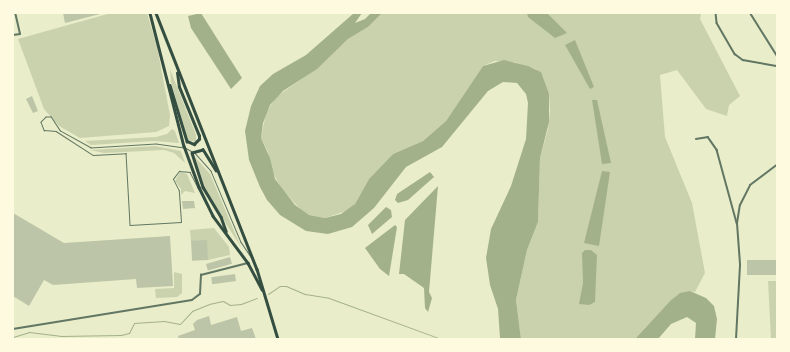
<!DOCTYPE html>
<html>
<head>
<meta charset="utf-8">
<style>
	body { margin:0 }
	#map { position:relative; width:790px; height:352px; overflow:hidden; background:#e9edc9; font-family:Manrope,sans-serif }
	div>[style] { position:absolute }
	.green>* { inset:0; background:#cad2ad }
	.water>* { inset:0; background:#a3b18a }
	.stream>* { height:1px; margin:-0.5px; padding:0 0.5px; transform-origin:0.5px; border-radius:0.5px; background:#a3b18a }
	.building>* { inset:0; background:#bcc5a7; transform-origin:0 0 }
	.service>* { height:0.5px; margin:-0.25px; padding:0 0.25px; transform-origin:0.25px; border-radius:0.25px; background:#617663 }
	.minor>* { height:1.5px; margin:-0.75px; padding:0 0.75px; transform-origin:0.75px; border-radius:0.75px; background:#617663 }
	.tertiary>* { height:2px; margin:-1px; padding:0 1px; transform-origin:1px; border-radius:1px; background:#617663 }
	.primary>* { height:2.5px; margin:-1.25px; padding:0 1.25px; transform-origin:1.25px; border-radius:1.25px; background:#344e41 }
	span { translate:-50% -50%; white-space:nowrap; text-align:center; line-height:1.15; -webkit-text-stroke:3.5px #fefae0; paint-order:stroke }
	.frame { position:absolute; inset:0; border:14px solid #fefae0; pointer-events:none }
</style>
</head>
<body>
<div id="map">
	<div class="green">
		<i style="clip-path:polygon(111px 13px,147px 13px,157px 47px,170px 115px,169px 126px,156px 132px,80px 138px,59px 126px,44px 109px,18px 39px)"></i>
		<i style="clip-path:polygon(382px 13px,701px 13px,700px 19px,740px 96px,729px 105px,727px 116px,706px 109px,677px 70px,660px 75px,665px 137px,692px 203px,705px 273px,695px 292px,690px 291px,670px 301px,635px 339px,521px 339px,516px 300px,527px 250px,538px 222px,540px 158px,548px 129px,550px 111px,549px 94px,536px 69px,514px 62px,495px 61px,483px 66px,446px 121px,423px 141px,393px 154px,369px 179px,355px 204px,349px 210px,325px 218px,309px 215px,302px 211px,281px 188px,273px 173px,268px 152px,261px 138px,266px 113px,276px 97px,316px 69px,348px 39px,368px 27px)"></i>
		<i style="clip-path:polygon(170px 69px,196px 135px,196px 142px,188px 140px,171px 82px)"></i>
		<i style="clip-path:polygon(172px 129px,175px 131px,179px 143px,154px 141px,91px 145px,85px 141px,156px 137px,167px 134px)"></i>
		<i style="clip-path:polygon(155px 146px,181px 151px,185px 163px,174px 153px,164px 150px,104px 153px,90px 150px)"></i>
		<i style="clip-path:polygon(194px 156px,210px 174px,241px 247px,208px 196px)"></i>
		<i style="clip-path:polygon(180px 172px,187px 174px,195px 193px,185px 191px,181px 195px,181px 189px,175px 181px)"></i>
		<i style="clip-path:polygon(214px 228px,229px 247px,230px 255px,208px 260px,206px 241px,191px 242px,190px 230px)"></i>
		<i style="clip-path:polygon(174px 272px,182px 274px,182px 293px,177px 297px,156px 298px,155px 289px,174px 288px)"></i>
		<i style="clip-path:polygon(768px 281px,777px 281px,777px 339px,771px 339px)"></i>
	</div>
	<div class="water">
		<i style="clip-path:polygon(201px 13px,242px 78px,231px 89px,191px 28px,188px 16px)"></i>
		<i style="clip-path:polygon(354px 13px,362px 13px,355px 23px,365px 19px,371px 13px,382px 13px,368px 27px,348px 39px,317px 69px,283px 91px,270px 105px,263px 123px,261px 138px,270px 158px,275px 179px,295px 205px,309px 215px,325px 218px,341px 214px,355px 204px,369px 179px,393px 154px,423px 141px,446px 121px,483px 66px,504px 60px,528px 66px,541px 72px,549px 94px,549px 122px,540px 158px,538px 222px,527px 250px,516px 300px,521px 339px,500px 338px,498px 309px,490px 285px,486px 258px,491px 229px,511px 186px,526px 139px,528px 103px,526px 94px,517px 83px,503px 82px,488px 91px,442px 147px,406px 167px,374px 208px,352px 227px,328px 234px,306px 231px,280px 215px,267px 200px,260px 187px,249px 160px,245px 131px,251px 106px,260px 86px,273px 74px,306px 55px)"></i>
		<i style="clip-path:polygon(527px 13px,547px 13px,567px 33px,555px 38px,528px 17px)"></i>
		<i style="clip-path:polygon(575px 40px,594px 87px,590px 89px,565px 45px)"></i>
		<i style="clip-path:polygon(592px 100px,597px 100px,611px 163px,602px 164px)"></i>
		<i style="clip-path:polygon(602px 171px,610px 172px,599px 246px,584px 243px)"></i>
		<i style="clip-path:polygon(430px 172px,434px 177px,408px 200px,398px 203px,395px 200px,397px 194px)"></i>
		<i style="clip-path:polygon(438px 186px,429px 292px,432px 298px,428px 312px,425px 308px,424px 288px,404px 274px,399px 274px,405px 220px)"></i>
		<i style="clip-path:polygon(386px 207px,391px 210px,392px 217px,372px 234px,368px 225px)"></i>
		<i style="clip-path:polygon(395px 225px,397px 227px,389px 276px,380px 269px,365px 248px)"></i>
		<i style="clip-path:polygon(585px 250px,591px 250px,597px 255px,595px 302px,589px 305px,579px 304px,583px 283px,582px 253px)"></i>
		<i style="clip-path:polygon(690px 291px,706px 298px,714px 306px,717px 319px,715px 339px,695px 339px,696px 323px,687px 317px,671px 324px,658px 339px,635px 339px,670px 301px,680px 293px)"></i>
	</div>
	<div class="stream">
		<i style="left:268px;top:294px;width:14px;rotate:-34deg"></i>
		<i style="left:280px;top:286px;width:6px"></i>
		<i style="left:286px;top:286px;width:21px;rotate:23deg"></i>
		<i style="left:305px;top:294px;width:24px;rotate:9deg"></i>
		<i style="left:329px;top:298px;width:119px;rotate:20.1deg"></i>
		<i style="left:13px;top:337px;width:17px;rotate:-17deg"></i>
		<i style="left:29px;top:332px;width:31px;rotate:7deg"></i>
		<i style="left:60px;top:336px;width:61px;rotate:-0.9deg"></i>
		<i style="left:121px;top:335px;width:8px;rotate:-14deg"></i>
		<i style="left:129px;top:333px;width:11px;rotate:-63deg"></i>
		<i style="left:134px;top:323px;width:30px;rotate:-4deg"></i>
		<i style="left:164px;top:321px;width:16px;rotate:11deg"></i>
		<i style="left:180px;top:324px;width:18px;rotate:-47deg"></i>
		<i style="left:192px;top:311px;width:18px;rotate:-22deg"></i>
		<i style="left:209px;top:304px;width:14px;rotate:-12deg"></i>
		<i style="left:223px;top:301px;width:8px;rotate:30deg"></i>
		<i style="left:230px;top:305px;width:11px;rotate:-5deg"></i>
		<i style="left:241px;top:304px;width:17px;rotate:-21deg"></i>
	</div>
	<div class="building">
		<i style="clip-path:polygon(63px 13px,100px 13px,100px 14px,65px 23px)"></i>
		<i style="clip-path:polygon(32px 96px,38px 111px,33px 113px,26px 99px)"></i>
		<i style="clip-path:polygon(182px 201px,194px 201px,195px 208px,183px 209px)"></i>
		<i style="clip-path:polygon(13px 213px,64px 243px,170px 236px,173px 286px,137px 288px,136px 279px,53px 285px,44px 280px,29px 306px,13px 296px)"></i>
		<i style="left:207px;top:240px;width:20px;height:16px;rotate:87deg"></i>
		<i style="left:230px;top:257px;width:7px;height:25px;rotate:74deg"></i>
		<i style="left:777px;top:260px;width:15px;height:30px;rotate:90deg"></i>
		<i style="left:235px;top:274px;width:7px;height:24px;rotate:82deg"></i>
		<i style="clip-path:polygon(209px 316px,211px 325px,237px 317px,241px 331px,252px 328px,256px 339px,179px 339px,178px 336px,195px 330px,193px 324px,197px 320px)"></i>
	</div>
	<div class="service">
		<i style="left:184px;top:148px;width:28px;rotate:-172deg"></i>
		<i style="left:156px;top:144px;width:65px;rotate:176.5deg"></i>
		<i style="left:91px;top:148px;width:35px;rotate:-151deg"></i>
		<i style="left:60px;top:131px;width:17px;rotate:-123deg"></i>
		<i style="left:51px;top:117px;width:5px;rotate:180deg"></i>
		<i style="left:46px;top:117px;width:7px;rotate:135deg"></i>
		<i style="left:41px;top:122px;width:9px;rotate:69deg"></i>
		<i style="left:44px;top:130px;width:12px;rotate:5deg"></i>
		<i style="left:56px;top:131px;width:44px;rotate:33deg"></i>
		<i style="left:93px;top:155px;width:33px;rotate:-3deg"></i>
		<i style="left:126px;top:153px;width:72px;rotate:86.8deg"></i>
		<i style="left:130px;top:225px;width:51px;rotate:-3.4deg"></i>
		<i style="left:181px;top:222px;width:31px;rotate:-94deg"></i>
		<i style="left:179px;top:191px;width:13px;rotate:-117deg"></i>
		<i style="left:173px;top:179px;width:10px;rotate:-53deg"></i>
		<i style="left:179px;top:171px;width:11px;rotate:5deg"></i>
		<i style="left:190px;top:172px;width:36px;rotate:63deg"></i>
		<i style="left:186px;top:148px;width:8px;rotate:30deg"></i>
		<i style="left:195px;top:153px;width:24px;rotate:48deg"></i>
		<i style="left:211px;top:171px;width:77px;rotate:67.1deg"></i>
		<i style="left:241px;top:242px;width:18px;rotate:56deg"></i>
	</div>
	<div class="minor">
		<i style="left:716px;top:13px;width:10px;rotate:84deg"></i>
		<i style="left:717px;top:23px;width:36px;rotate:60deg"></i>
		<i style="left:735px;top:54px;width:10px;rotate:37deg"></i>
		<i style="left:743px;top:60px;width:35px;rotate:10deg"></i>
		<i style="left:13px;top:35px;width:7px;rotate:-8deg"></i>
		<i style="left:20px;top:34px;width:22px;rotate:-103deg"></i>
		<i style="left:696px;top:139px;width:12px;rotate:-9deg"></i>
		<i style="left:708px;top:137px;width:16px;rotate:55deg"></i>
		<i style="left:717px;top:150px;width:76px;rotate:74.7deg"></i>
		<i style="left:13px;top:329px;width:181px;rotate:-9.2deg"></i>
		<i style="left:192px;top:300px;width:10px;rotate:-37deg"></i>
		<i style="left:200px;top:294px;width:19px;rotate:-87deg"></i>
		<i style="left:201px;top:275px;width:49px;rotate:-14.3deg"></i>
	</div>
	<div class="tertiary">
		<i style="left:750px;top:13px;width:51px;rotate:57.9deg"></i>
		<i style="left:736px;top:339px;width:75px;rotate:-86.9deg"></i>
		<i style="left:740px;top:264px;width:41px;rotate:-94.2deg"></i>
		<i style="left:737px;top:223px;width:18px;rotate:-81deg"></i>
		<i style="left:740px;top:205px;width:22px;rotate:-63deg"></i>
		<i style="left:750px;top:185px;width:34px;rotate:-37deg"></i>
	</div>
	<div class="primary">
		<i style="left:150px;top:13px;width:137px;rotate:75.7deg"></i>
		<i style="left:184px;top:146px;width:44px;rotate:69.9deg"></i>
		<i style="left:199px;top:187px;width:32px;rotate:64deg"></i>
		<i style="left:213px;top:216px;width:59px;rotate:53.3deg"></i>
		<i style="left:248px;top:263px;width:30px;rotate:62deg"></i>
		<i style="left:156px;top:13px;width:275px;rotate:68.5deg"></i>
		<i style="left:257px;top:269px;width:73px;rotate:73.3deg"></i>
		<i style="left:170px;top:85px;width:59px;rotate:73.1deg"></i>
		<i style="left:187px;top:141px;width:8px;rotate:23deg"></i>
		<i style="left:194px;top:144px;width:7px;rotate:-45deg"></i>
		<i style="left:199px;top:139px;width:3px;rotate:-90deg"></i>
		<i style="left:199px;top:136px;width:53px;rotate:-112.2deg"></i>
		<i style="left:179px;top:87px;width:14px;rotate:-98deg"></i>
		<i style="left:216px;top:171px;width:25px;rotate:-122deg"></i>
		<i style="left:203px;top:150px;width:11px;rotate:165deg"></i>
		<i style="left:192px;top:153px;width:36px;rotate:72deg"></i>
		<i style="left:203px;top:187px;width:35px;rotate:59deg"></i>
		<i style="left:221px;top:217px;width:15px;rotate:70deg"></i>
	</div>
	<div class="frame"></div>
</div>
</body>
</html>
